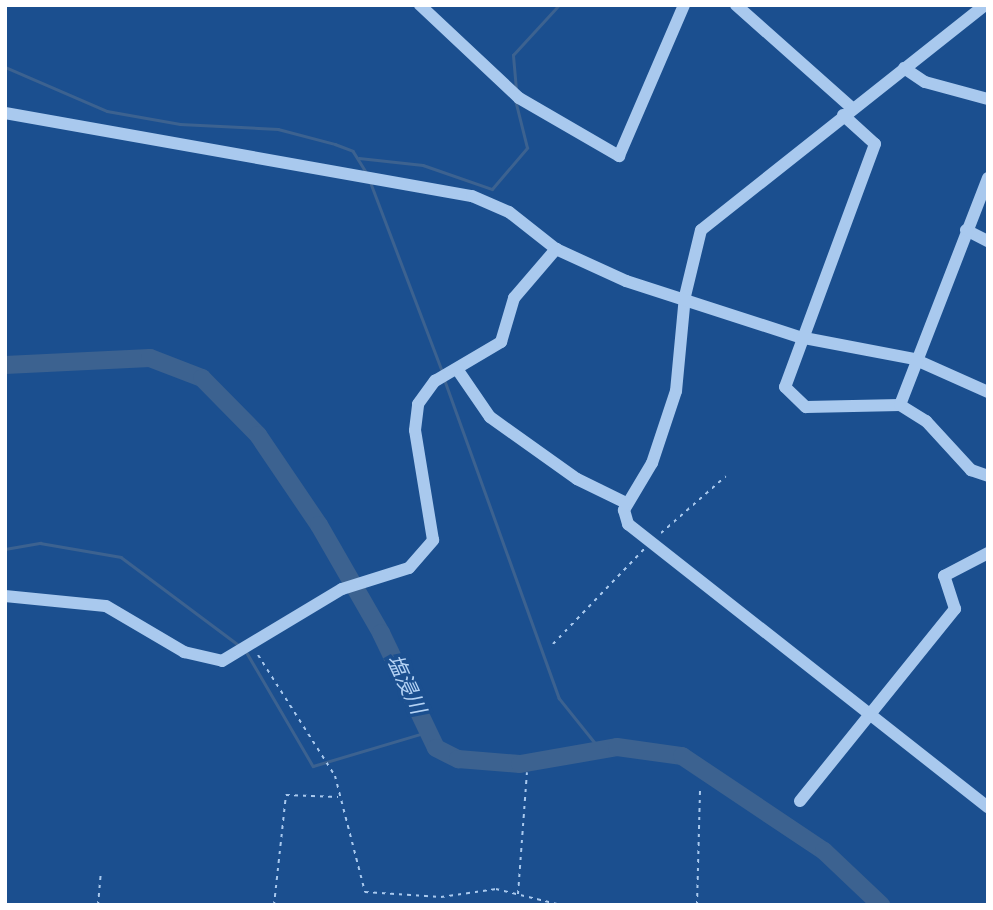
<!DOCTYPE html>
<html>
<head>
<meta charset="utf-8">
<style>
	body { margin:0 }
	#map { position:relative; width:993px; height:910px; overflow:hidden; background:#1b4f8f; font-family:Montserrat,"Noto Sans JP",sans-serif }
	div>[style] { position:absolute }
	.stream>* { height:2.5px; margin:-1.25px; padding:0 1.25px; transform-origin:1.25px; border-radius:1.25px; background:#3c6290 }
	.river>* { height:18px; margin:-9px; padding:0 9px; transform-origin:9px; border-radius:9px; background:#3c6290 }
	.path>* { height:2px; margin-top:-1px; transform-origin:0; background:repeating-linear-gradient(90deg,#a9c9ee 0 3.5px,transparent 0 8.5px) }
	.minor>* { height:12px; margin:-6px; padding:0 6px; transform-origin:6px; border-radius:6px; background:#a9c9ee }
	span { translate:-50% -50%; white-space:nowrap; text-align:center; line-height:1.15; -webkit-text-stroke:7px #1b4f8f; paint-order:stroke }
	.water-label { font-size:21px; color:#b5d3f5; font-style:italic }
	.frame { position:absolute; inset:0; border:7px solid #fff; pointer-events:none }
</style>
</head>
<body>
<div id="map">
	<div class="stream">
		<i style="left:5px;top:67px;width:111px;rotate:23.3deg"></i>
		<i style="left:107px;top:111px;width:74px;rotate:10.1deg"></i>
		<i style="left:180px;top:124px;width:98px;rotate:2.9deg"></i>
		<i style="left:278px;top:129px;width:59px;rotate:14.7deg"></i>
		<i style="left:335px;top:144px;width:19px;rotate:21deg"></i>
		<i style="left:353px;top:151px;width:25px;rotate:58deg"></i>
		<i style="left:516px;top:90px;width:35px;rotate:-95deg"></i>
		<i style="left:513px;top:55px;width:68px;rotate:-47.4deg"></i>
		<i style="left:359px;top:158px;width:64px;rotate:6.2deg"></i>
		<i style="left:423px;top:165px;width:73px;rotate:19.2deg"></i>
		<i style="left:492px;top:189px;width:54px;rotate:-49.5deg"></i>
		<i style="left:527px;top:148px;width:49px;rotate:-104deg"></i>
		<i style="left:370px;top:181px;width:203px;rotate:69.2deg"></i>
		<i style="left:445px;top:381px;width:337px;rotate:70.2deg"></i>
		<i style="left:559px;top:698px;width:65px;rotate:51.2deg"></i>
		<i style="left:5px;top:549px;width:36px;rotate:-10deg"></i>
		<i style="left:40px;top:543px;width:82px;rotate:9.8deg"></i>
		<i style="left:121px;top:557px;width:149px;rotate:36.8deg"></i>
		<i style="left:247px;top:653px;width:131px;rotate:59.7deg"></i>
		<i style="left:313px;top:766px;width:119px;rotate:-16.6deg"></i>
	</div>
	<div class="river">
		<i style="left:5px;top:365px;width:145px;rotate:-2.8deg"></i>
		<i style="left:150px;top:358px;width:56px;rotate:21deg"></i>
		<i style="left:202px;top:378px;width:80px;rotate:45.5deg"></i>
		<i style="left:258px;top:435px;width:109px;rotate:55.9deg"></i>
		<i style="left:319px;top:525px;width:125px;rotate:60.1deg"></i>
		<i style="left:381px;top:633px;width:127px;rotate:64.4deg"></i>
		<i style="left:436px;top:748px;width:25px;rotate:27deg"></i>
		<i style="left:458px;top:759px;width:62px;rotate:4.6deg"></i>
		<i style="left:520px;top:764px;width:98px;rotate:-9.9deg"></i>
		<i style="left:617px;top:747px;width:66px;rotate:7.9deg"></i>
		<i style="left:682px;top:756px;width:171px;rotate:33.8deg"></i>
		<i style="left:824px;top:851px;width:79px;rotate:43.5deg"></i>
	</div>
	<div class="path">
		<i style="left:661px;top:533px;width:86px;rotate:-41.2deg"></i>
		<i style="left:553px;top:644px;width:132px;rotate:-46.2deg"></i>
		<i style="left:258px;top:655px;width:143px;rotate:57.5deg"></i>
		<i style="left:335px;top:776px;width:120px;rotate:75.5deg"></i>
		<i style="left:365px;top:892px;width:76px;rotate:3.8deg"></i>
		<i style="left:441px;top:897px;width:56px;rotate:-8.3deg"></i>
		<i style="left:496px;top:889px;width:67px;rotate:13.8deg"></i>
		<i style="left:518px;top:894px;width:122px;rotate:-85.8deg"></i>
		<i style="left:98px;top:905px;width:32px;rotate:-85deg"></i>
		<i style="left:274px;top:905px;width:111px;rotate:-83.8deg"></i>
		<i style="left:286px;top:795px;width:52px;rotate:2.2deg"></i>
		<i style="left:628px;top:905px;width:28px"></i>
		<i style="left:697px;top:905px;width:118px;rotate:-88.5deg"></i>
	</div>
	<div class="minor">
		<i style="left:420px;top:5px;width:136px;rotate:43.2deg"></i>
		<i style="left:519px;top:98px;width:116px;rotate:30.1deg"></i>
		<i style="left:619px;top:156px;width:164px;rotate:-66.7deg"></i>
		<i style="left:736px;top:5px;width:155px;rotate:41.6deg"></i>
		<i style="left:985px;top:5px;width:362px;rotate:141.6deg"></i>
		<i style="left:701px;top:230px;width:68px;rotate:103.6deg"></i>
		<i style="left:685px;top:296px;width:95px;rotate:95.4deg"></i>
		<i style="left:676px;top:391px;width:76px;rotate:108.4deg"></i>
		<i style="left:652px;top:463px;width:55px;rotate:120.8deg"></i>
		<i style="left:624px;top:510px;width:15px;rotate:74deg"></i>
		<i style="left:628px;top:524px;width:458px;rotate:38.2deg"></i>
		<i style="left:904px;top:68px;width:25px;rotate:34deg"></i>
		<i style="left:925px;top:82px;width:65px;rotate:15.1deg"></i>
		<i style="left:5px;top:113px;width:474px;rotate:10.1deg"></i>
		<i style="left:472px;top:196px;width:40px;rotate:23.4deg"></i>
		<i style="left:509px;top:212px;width:60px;rotate:38.2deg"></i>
		<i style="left:556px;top:249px;width:77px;rotate:24.6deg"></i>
		<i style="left:626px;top:281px;width:182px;rotate:17.9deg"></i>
		<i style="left:799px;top:337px;width:117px;rotate:10.8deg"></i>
		<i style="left:914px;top:359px;width:81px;rotate:24deg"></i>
		<i style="left:843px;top:115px;width:43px;rotate:42.2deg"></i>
		<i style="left:875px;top:144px;width:259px;rotate:110.3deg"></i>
		<i style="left:785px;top:387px;width:29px;rotate:44deg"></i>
		<i style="left:806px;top:407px;width:94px;rotate:-1.2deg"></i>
		<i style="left:988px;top:178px;width:243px;rotate:111.2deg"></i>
		<i style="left:900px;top:405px;width:31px;rotate:32deg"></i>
		<i style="left:926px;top:421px;width:67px;rotate:47.4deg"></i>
		<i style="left:971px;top:470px;width:18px;rotate:19deg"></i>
		<i style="left:966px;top:230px;width:25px;rotate:27deg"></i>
		<i style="left:457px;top:369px;width:58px;rotate:55.5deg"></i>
		<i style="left:490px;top:417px;width:107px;rotate:35.5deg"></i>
		<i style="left:577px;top:479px;width:55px;rotate:26.1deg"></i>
		<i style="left:5px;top:596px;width:101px;rotate:5.7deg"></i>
		<i style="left:106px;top:606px;width:91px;rotate:30.5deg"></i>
		<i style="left:184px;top:652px;width:39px;rotate:13deg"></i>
		<i style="left:222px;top:661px;width:140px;rotate:-31deg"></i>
		<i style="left:342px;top:589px;width:70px;rotate:-17.4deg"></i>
		<i style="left:409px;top:568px;width:37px;rotate:-49deg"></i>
		<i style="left:433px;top:540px;width:111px;rotate:-99.3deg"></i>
		<i style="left:415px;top:430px;width:26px;rotate:-83deg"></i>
		<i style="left:418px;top:404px;width:29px;rotate:-54deg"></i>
		<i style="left:435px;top:381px;width:77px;rotate:-30.6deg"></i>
		<i style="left:501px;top:342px;width:46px;rotate:-73.5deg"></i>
		<i style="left:514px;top:298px;width:65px;rotate:-49.4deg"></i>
		<i style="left:800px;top:801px;width:247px;rotate:-51.1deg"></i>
		<i style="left:955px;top:609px;width:35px;rotate:-108deg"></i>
		<i style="left:944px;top:576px;width:50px;rotate:-27.6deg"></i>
	</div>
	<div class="water-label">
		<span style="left:406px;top:684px;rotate:65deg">塩浸川</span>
	</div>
	<div class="frame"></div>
</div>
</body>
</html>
